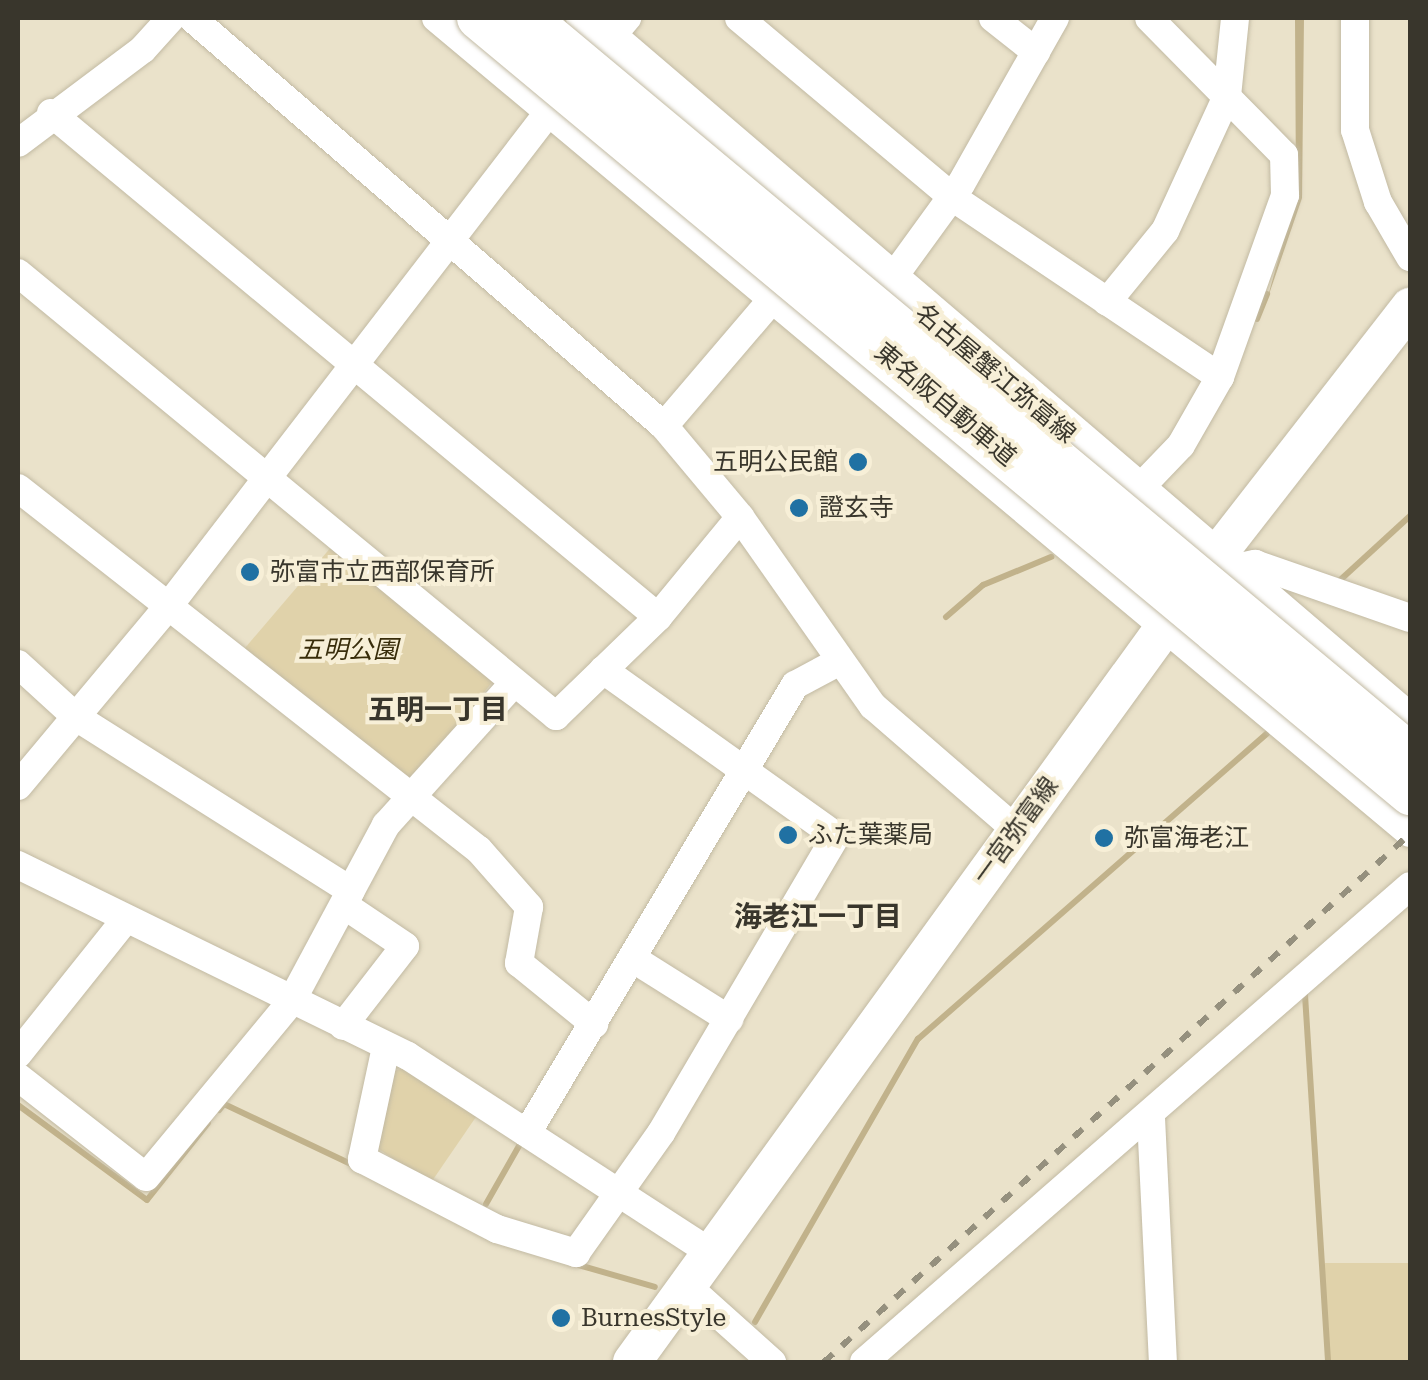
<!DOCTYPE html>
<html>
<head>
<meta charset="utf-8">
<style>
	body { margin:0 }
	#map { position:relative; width:1428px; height:1380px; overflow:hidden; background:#eae2ca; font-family:"Roboto Serif","Noto Sans JP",serif }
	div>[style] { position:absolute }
	.green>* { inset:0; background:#e0d2aa; transform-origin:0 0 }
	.water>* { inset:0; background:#c1b28b }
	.stream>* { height:6px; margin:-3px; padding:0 3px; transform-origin:3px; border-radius:3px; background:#c1b28b }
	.roads { filter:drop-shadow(0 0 2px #c2baa3) drop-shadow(0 0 2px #c2baa3) }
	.minor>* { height:28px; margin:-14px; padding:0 14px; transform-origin:14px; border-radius:14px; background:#fff }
	.major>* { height:38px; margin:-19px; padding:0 19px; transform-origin:19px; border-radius:19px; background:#fff }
	.rail>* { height:6px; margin-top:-3px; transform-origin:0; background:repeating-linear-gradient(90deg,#95907e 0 12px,transparent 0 24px) }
	.bridges { filter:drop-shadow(0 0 2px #c2baa3) drop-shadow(0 0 2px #c2baa3) }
	.highway-bridge>* { height:42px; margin:-21px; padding:0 21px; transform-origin:21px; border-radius:21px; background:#fff }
	.dots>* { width:28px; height:28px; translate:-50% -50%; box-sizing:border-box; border:5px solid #f7efd7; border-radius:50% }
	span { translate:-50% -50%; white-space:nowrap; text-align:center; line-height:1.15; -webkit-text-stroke:8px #f7efd7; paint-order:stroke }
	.street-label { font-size:25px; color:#39362c }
	.poi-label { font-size:25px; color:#39362c }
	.right { translate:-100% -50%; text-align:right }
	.left { translate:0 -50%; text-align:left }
	.park-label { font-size:25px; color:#382d0b; font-style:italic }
	.neighbourhood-label { font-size:28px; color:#39362c; font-weight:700 }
	.frame { position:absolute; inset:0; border:20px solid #39362c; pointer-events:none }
</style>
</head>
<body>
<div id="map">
	<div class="green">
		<i style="clip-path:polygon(332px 546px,493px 681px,414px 781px,247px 661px,245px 648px)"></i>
		<i style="clip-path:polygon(405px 1068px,478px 1114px,430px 1184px,373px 1145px,393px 1071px)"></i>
		<i style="left:1410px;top:1263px;width:99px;height:85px;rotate:90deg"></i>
	</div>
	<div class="water">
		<i style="clip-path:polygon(1295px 18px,1304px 18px,1302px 198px,1266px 303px,1296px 196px)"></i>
	</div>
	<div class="stream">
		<i style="left:1257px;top:319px;width:27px;rotate:-68deg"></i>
		<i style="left:1338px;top:582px;width:98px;rotate:-42.5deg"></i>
		<i style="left:946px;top:617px;width:49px;rotate:-40.9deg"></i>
		<i style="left:983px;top:585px;width:74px;rotate:-22.4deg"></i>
		<i style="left:1305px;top:995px;width:368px;rotate:86.4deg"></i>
		<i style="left:18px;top:1105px;width:160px;rotate:36.4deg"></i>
		<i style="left:147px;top:1200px;width:98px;rotate:-51.6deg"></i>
		<i style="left:219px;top:1110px;width:8px;rotate:-50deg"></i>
		<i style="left:224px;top:1104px;width:145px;rotate:25.3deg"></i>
		<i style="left:486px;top:1204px;width:67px;rotate:-60.4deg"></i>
		<i style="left:575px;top:1264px;width:83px;rotate:16deg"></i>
		<i style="left:755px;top:1322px;width:327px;rotate:-60.1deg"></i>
		<i style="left:918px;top:1039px;width:464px;rotate:-41.2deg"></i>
	</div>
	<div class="roads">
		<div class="minor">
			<i style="left:192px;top:18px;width:624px;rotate:40.84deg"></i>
			<i style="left:664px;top:426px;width:119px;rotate:50.1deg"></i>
			<i style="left:740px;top:517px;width:231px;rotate:54.9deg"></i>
			<i style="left:873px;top:706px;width:189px;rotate:40.9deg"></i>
			<i style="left:436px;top:18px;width:1270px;rotate:39.92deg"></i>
			<i style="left:739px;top:18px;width:278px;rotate:40deg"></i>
			<i style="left:952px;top:197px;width:323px;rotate:33.9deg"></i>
			<i style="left:993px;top:18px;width:55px;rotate:38.3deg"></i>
			<i style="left:1355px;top:18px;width:112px;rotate:90deg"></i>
			<i style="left:1355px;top:130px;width:76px;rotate:72.3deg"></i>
			<i style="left:1378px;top:202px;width:64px;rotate:59.8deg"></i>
			<i style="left:598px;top:52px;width:45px;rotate:-49.5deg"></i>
			<i style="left:51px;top:113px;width:789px;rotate:39.7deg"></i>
			<i style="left:18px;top:143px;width:156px;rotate:-36.9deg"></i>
			<i style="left:143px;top:49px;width:42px;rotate:-47.9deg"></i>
			<i style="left:18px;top:273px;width:697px;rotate:39.47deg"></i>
			<i style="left:556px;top:716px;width:142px;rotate:-44.1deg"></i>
			<i style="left:658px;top:617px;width:129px;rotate:-50.6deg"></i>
			<i style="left:889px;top:283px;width:122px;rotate:-54deg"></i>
			<i style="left:961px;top:184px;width:191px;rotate:-60.5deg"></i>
			<i style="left:1107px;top:302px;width:92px;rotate:-50.8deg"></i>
			<i style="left:1165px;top:231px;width:149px;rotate:-65.3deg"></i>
			<i style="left:1227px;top:96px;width:78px;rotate:-84.1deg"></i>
			<i style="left:664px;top:426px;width:171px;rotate:-49.5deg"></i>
			<i style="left:18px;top:488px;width:586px;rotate:38.14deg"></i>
			<i style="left:479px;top:850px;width:76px;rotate:48.7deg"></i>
			<i style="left:529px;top:907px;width:57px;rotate:100.1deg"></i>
			<i style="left:519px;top:963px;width:97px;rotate:39.1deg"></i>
			<i style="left:1135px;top:493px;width:66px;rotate:-46.2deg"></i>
			<i style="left:1181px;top:445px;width:78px;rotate:-60.2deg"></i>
			<i style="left:1220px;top:377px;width:193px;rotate:-70.3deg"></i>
			<i style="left:1285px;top:195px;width:40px;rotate:-91.4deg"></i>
			<i style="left:1284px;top:155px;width:192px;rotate:-134.6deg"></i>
			<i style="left:1226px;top:570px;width:30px;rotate:-12deg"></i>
			<i style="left:1255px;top:564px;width:164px;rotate:19.2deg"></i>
			<i style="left:18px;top:664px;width:79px;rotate:42.4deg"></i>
			<i style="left:76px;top:717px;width:325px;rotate:32.3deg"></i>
			<i style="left:18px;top:786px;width:232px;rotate:-50.1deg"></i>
			<i style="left:167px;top:608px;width:646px;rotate:-52.42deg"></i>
			<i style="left:18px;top:865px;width:434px;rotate:26.1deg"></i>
			<i style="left:408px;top:1056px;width:361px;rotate:33deg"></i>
			<i style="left:632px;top:958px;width:115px;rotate:32.2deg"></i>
			<i style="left:343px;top:1026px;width:101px;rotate:-52.2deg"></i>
			<i style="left:405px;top:946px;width:73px;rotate:-146.1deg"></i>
			<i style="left:386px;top:1047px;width:115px;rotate:102.1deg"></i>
			<i style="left:362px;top:1159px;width:152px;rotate:27.4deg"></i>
			<i style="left:497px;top:1229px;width:83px;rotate:16.9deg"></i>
			<i style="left:576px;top:1253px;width:147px;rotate:-54.7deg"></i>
			<i style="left:661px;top:1133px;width:345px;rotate:-59.5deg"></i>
			<i style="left:836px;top:836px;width:286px;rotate:-144.5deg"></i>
			<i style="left:18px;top:1054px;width:170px;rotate:-51.4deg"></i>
			<i style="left:18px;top:1077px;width:162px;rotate:38deg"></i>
			<i style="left:146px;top:1177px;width:227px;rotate:-50.4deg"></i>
			<i style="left:291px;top:1002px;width:201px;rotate:-61.8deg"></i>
			<i style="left:386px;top:825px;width:187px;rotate:-48deg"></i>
			<i style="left:1151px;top:1118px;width:244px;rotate:87.2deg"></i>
			<i style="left:527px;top:1133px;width:522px;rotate:-59.11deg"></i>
			<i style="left:795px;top:685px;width:47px;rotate:-28.2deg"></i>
			<i style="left:688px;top:1287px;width:113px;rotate:41.8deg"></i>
			<i style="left:864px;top:1362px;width:724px;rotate:-41.08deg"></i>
		</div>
		<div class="major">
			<i style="left:585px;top:18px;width:1085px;rotate:40.52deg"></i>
			<i style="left:632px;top:1362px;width:990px;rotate:-54.08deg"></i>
			<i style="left:1213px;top:560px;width:321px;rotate:-52.1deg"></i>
		</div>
	</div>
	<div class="rail">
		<i style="left:824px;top:1362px;width:789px;rotate:-42.02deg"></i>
	</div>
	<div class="bridges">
		<div class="highway-bridge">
			<i style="left:478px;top:18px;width:1213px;rotate:39.78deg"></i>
			<i style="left:528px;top:18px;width:1149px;rotate:39.84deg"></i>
		</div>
	</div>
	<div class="dots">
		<i style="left:858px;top:462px;background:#2071a3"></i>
		<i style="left:799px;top:508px;background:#2071a3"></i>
		<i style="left:250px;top:572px;background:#2071a3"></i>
		<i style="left:788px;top:835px;background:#2071a3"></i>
		<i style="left:1104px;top:838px;background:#2071a3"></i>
		<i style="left:561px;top:1318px;background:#2071a3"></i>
	</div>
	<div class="street-label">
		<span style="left:995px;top:374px;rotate:40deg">名古屋蟹江弥富線</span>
		<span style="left:945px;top:405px;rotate:40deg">東名阪自動車道</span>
		<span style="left:1016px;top:831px;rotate:-54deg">一宮弥富線</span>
	</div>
	<div class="poi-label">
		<span class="right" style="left:838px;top:462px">五明公民館</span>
		<span class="left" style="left:819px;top:508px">證玄寺</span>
		<span class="left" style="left:270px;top:572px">弥富市立西部保育所</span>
		<span class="left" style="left:808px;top:835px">ふた葉薬局</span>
		<span class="left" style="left:1124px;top:838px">弥富海老江</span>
		<span class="left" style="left:581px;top:1318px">BurnesStyle</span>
	</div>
	<div class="park-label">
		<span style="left:348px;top:650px">五明公園</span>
	</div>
	<div class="neighbourhood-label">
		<span style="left:438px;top:710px">五明一丁目</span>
		<span style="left:818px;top:917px">海老江一丁目</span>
	</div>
	<div class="frame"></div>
</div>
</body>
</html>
